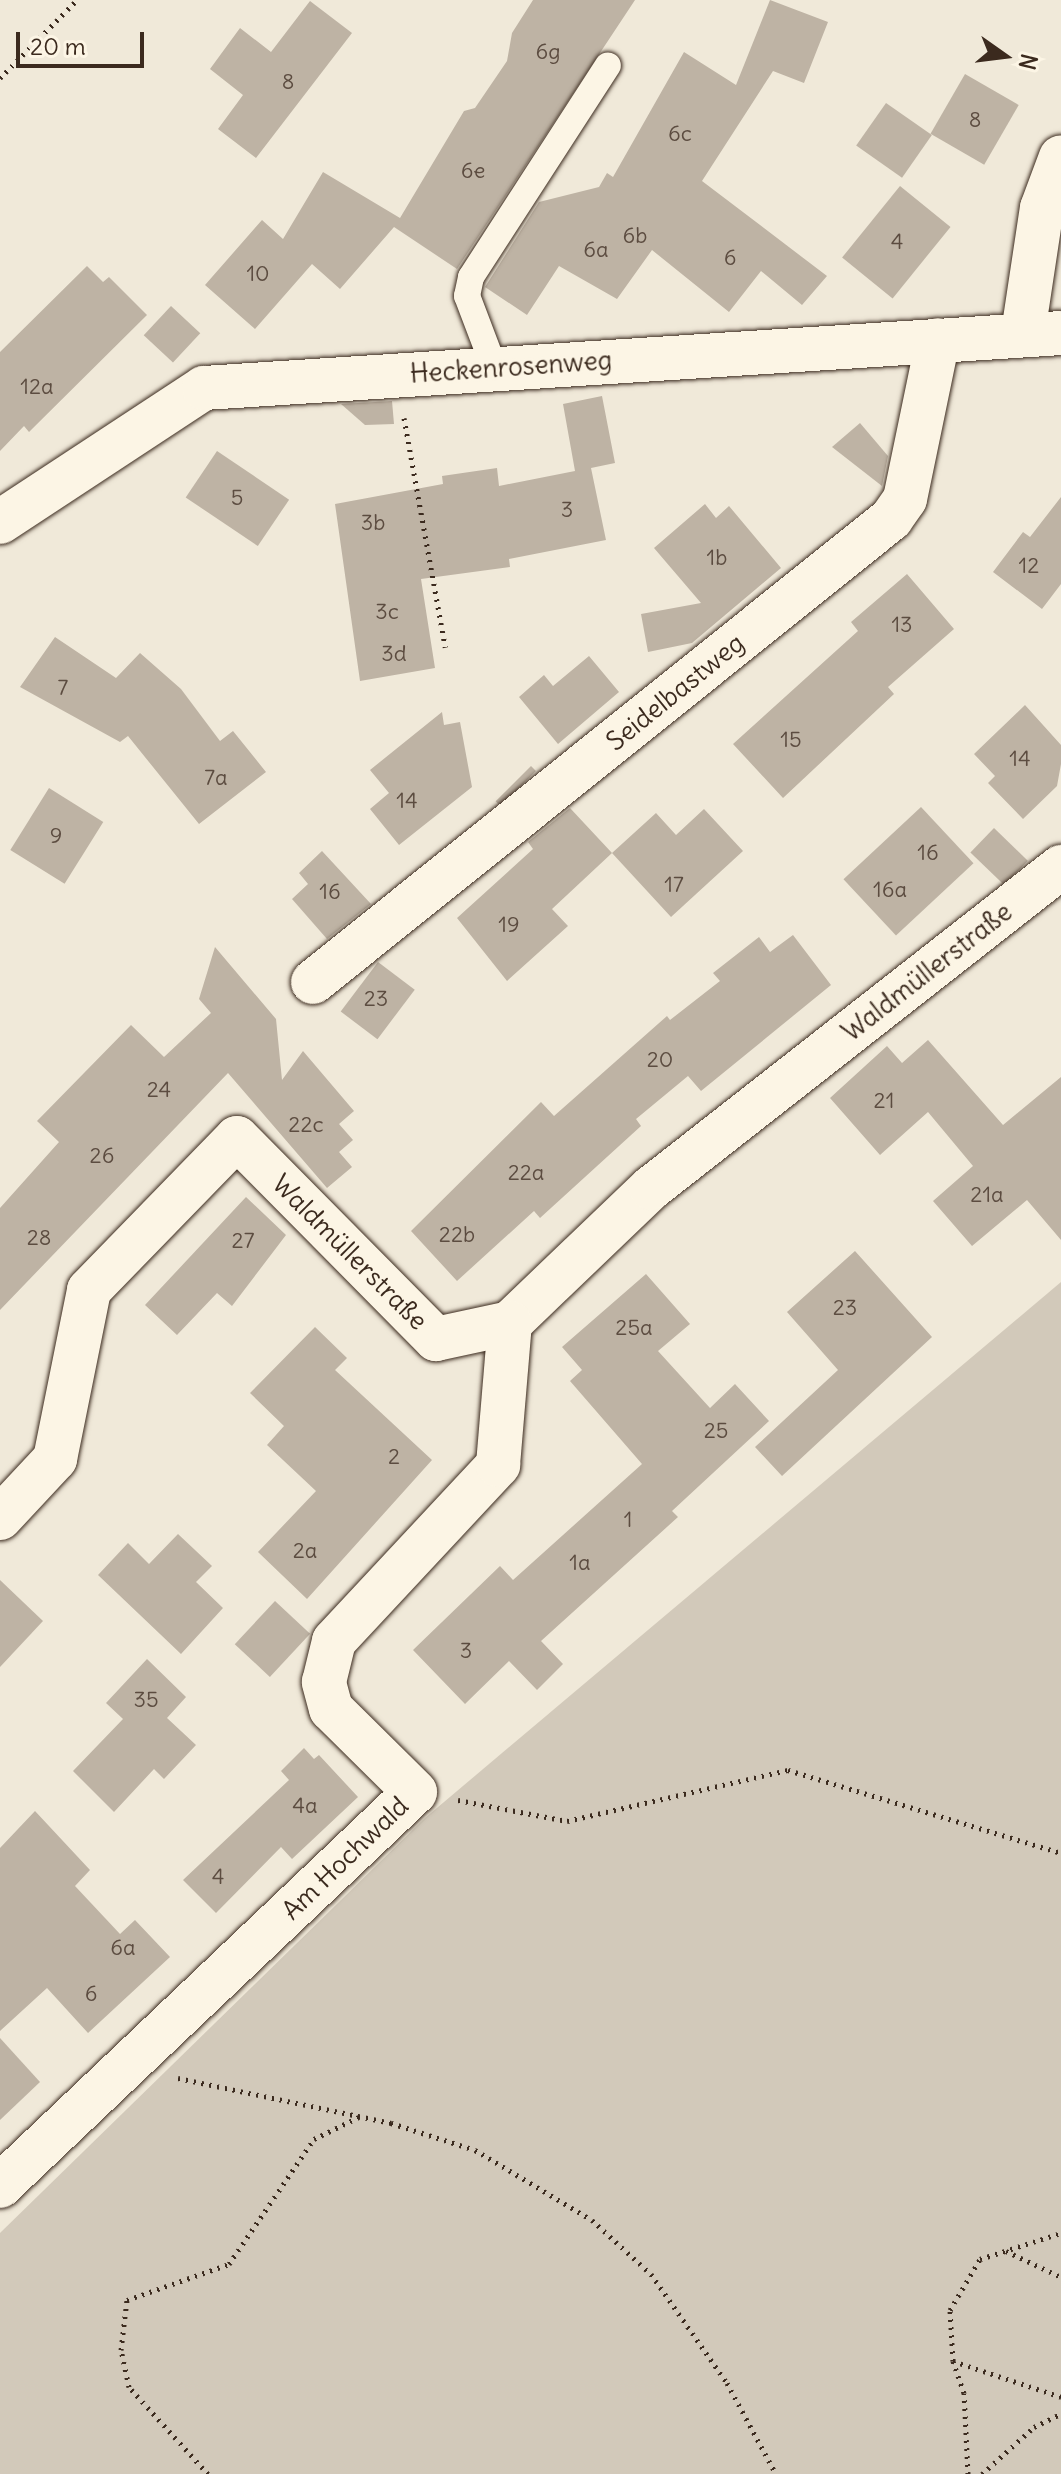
<!DOCTYPE html>
<html>
<head>
<meta charset="utf-8">
<style>
	body { margin:0 }
	#map { position:relative; width:1061px; height:2474px; overflow:hidden; background:#f0e9d9; font-family:Delius,sans-serif }
	div>[style] { position:absolute }
	.green>* { inset:0; background:#d2c9ba }
	.building>* { inset:0; background:#beb3a4; transform-origin:0 0 }
	.path>* { height:5px; margin-top:-2.5px; transform-origin:0; background:repeating-linear-gradient(90deg,#3b2a1e 0 2px,transparent 0 8px) }
	.roads { filter:drop-shadow(0 0 2px #3b2a1e) drop-shadow(0 0 2px #3b2a1e) }
	.service>* { height:26px; margin:-13px; padding:0 13px; transform-origin:13px; border-radius:13px; background:#fcf5e5 }
	.minor>* { height:44px; margin:-22px; padding:0 22px; transform-origin:22px; border-radius:22px; background:#fcf5e5 }
	span { translate:-50% -50%; white-space:nowrap; text-align:center; line-height:1.15; -webkit-text-stroke:6px #fcf5e5; paint-order:stroke }
	.number-label { font-size:22px; color:#5c4c40 }
	.number-label span { -webkit-text-stroke-width:0 }
	.street-label { font-size:26px; color:#3b2a1e }
	.north { position:absolute; left:965px; top:16px; width:80px; height:80px; -webkit-text-stroke:6px #fcf5e5; paint-order:stroke; rotate:104deg; font-size:22px; font-weight:700; line-height:32px; text-align:center; color:#3b2a1e }
	.north::after { content:''; display:block; margin:auto; width:28px; height:36px; background:#3b2a1e; clip-path:polygon(50% 0,100% 100%,50% 72%,0 100%) }
	.scale { position:absolute; left:16px; top:32px; width:128px; height:36px; box-sizing:border-box; border:4px solid #3b2a1e; border-top:0; padding-left:10px; font-size:24px; line-height:28px; white-space:nowrap; color:#3b2a1e; -webkit-text-stroke:6px #fcf5e5; paint-order:stroke }
</style>
</head>
<body>
<div id="map">
	<div class="green">
		<i style="clip-path:polygon(1061px 1282px,1061px 2474px,0 2474px,0 2233px,425px 1818px)"></i>
	</div>
	<div class="building">
		<i style="clip-path:polygon(533px 0,635px 0,457px 269px,394px 227px,340px 289px,312px 264px,255px 329px,205px 285px,262px 220px,283px 239px,323px 172px,400px 218px,464px 111px,475px 108px,507px 61px,512px 33px)"></i>
		<i style="clip-path:polygon(770px 0,828px 22px,804px 83px,773px 71px,702px 181px,827px 276px,802px 305px,761px 271px,729px 312px,652px 250px,617px 299px,559px 266px,527px 315px,485px 287px,539px 202px,599px 187px,607px 173px,613px 177px,684px 52px,736px 85px)"></i>
		<i style="clip-path:polygon(310px 1px,352px 33px,256px 158px,218px 129px,243px 95px,210px 69px,240px 28px,271px 52px)"></i>
		<i style="left:965px;top:74px;width:62px;height:69px;rotate:30deg"></i>
		<i style="left:886px;top:103px;width:56px;height:52px;rotate:35deg"></i>
		<i style="left:900px;top:186px;width:65px;height:92px;rotate:39deg"></i>
		<i style="clip-path:polygon(87px 266px,103px 282px,109px 277px,147px 315px,29px 432px,24px 426px,0 451px,0 352px)"></i>
		<i style="left:171px;top:306px;width:40px;height:40px;rotate:43deg"></i>
		<i style="clip-path:polygon(602px 396px,615px 463px,591px 468px,606px 540px,509px 559px,510px 567px,421px 579px,435px 668px,360px 681px,335px 504px,443px 484px,442px 476px,497px 468px,499px 486px,575px 471px,563px 404px)"></i>
		<i style="clip-path:polygon(392px 401px,394px 424px,365px 425px,341px 404px)"></i>
		<i style="clip-path:polygon(860px 423px,888px 456px,882px 486px,832px 447px)"></i>
		<i style="left:217px;top:451px;width:87px;height:56px;rotate:34deg"></i>
		<i style="clip-path:polygon(1061px 497px,1061px 584px,1042px 609px,993px 572px,1023px 532px,1030px 537px)"></i>
		<i style="clip-path:polygon(705px 504px,716px 518px,729px 506px,781px 568px,692px 643px,648px 652px,641px 614px,701px 603px,654px 548px)"></i>
		<i style="clip-path:polygon(907px 574px,954px 629px,888px 687px,894px 694px,783px 798px,733px 744px,858px 631px,851px 622px)"></i>
		<i style="clip-path:polygon(55px 637px,116px 678px,140px 653px,181px 689px,220px 741px,233px 731px,266px 772px,199px 824px,128px 736px,120px 742px,20px 687px)"></i>
		<i style="clip-path:polygon(589px 656px,619px 692px,558px 744px,519px 697px,544px 675px,553px 686px)"></i>
		<i style="clip-path:polygon(1025px 705px,1061px 745px,1061px 764px,1057px 786px,1023px 819px,988px 783px,995px 776px,974px 754px)"></i>
		<i style="clip-path:polygon(442px 712px,444px 725px,460px 722px,472px 787px,399px 845px,370px 809px,389px 793px,370px 770px)"></i>
		<i style="left:531px;top:766px;width:7px;height:50px;rotate:45deg"></i>
		<i style="left:49px;top:788px;width:64px;height:73px;rotate:32deg"></i>
		<i style="left:921px;top:807px;width:77px;height:106px;rotate:47deg"></i>
		<i style="clip-path:polygon(570px 808px,612px 853px,552px 909px,568px 926px,507px 981px,457px 918px,533px 849px,528px 842px)"></i>
		<i style="clip-path:polygon(704px 809px,743px 851px,671px 917px,612px 853px,656px 813px,676px 835px)"></i>
		<i style="left:994px;top:828px;width:47px;height:34px;rotate:44deg"></i>
		<i style="clip-path:polygon(322px 851px,371px 904px,327px 939px,292px 899px,308px 884px,299px 873px)"></i>
		<i style="clip-path:polygon(793px 935px,831px 985px,701px 1091px,688px 1076px,636px 1119px,641px 1126px,540px 1218px,534px 1211px,457px 1281px,411px 1231px,541px 1102px,554px 1116px,667px 1016px,670px 1020px,720px 981px,713px 973px,759px 937px,770px 952px)"></i>
		<i style="clip-path:polygon(215px 947px,276px 1019px,282px 1080px,303px 1051px,354px 1111px,339px 1124px,353px 1140px,339px 1152px,352px 1167px,327px 1188px,228px 1073px,0 1310px,0 1208px,59px 1142px,37px 1121px,131px 1025px,164px 1057px,211px 1013px,199px 999px)"></i>
		<i style="left:378px;top:962px;width:46px;height:62px;rotate:37deg"></i>
		<i style="clip-path:polygon(928px 1040px,1003px 1125px,1061px 1077px,1061px 1240px,1027px 1200px,972px 1246px,933px 1201px,973px 1166px,928px 1112px,880px 1155px,830px 1098px,887px 1046px,902px 1063px)"></i>
		<i style="clip-path:polygon(246px 1197px,286px 1235px,232px 1306px,217px 1293px,177px 1335px,145px 1305px)"></i>
		<i style="clip-path:polygon(855px 1251px,932px 1337px,782px 1476px,755px 1447px,838px 1370px,787px 1312px)"></i>
		<i style="clip-path:polygon(646px 1274px,690px 1324px,658px 1351px,710px 1408px,735px 1384px,769px 1421px,672px 1511px,678px 1517px,541px 1641px,563px 1664px,537px 1690px,509px 1661px,465px 1704px,413px 1650px,500px 1566px,513px 1580px,642px 1464px,570px 1381px,582px 1370px,562px 1347px)"></i>
		<i style="clip-path:polygon(315px 1327px,347px 1358px,335px 1370px,432px 1460px,307px 1599px,258px 1552px,316px 1491px,267px 1445px,284px 1426px,250px 1393px)"></i>
		<i style="clip-path:polygon(178px 1534px,212px 1566px,196px 1582px,223px 1608px,181px 1654px,98px 1575px,128px 1543px,149px 1564px)"></i>
		<i style="clip-path:polygon(0 1580px,43px 1621px,0 1667px)"></i>
		<i style="left:275px;top:1601px;width:48px;height:59px;rotate:43deg"></i>
		<i style="clip-path:polygon(147px 1659px,186px 1697px,167px 1718px,196px 1745px,164px 1779px,154px 1769px,114px 1812px,73px 1771px,123px 1719px,106px 1703px)"></i>
		<i style="clip-path:polygon(304px 1748px,314px 1759px,319px 1755px,358px 1797px,292px 1859px,281px 1847px,216px 1913px,183px 1880px,289px 1780px,281px 1771px)"></i>
		<i style="clip-path:polygon(35px 1811px,90px 1870px,75px 1886px,120px 1934px,135px 1920px,170px 1957px,88px 2033px,47px 1988px,0 2031px,0 1848px)"></i>
		<i style="clip-path:polygon(0 2038px,40px 2082px,0 2120px)"></i>
	</div>
	<div class="path">
		<i style="left:0;top:78px;width:110px;rotate:-45.4deg"></i>
		<i style="left:404px;top:418px;width:233px;rotate:79.8deg"></i>
		<i style="left:458px;top:1800px;width:111px;rotate:10.9deg"></i>
		<i style="left:567px;top:1821px;width:227px;rotate:-13deg"></i>
		<i style="left:788px;top:1770px;width:285px;rotate:16.9deg"></i>
		<i style="left:178px;top:2078px;width:218px;rotate:11.9deg"></i>
		<i style="left:391px;top:2123px;width:88px;rotate:17.8deg"></i>
		<i style="left:475px;top:2150px;width:136px;rotate:30.9deg"></i>
		<i style="left:592px;top:2220px;width:80px;rotate:42.5deg"></i>
		<i style="left:651px;top:2274px;width:133px;rotate:55.1deg"></i>
		<i style="left:727px;top:2383px;width:103px;rotate:61.7deg"></i>
		<i style="left:1006px;top:2251px;width:61px;rotate:25.3deg"></i>
		<i style="left:953px;top:2361px;width:114px;rotate:18.4deg"></i>
		<i style="left:208px;top:2474px;width:118px;rotate:-132.2deg"></i>
		<i style="left:129px;top:2387px;width:38px;rotate:-102deg"></i>
		<i style="left:121px;top:2350px;width:50px;rotate:-83.2deg"></i>
		<i style="left:127px;top:2300px;width:108px;rotate:-19.4deg"></i>
		<i style="left:229px;top:2264px;width:151px;rotate:-55.8deg"></i>
		<i style="left:314px;top:2139px;width:50px;rotate:-26.1deg"></i>
		<i style="left:968px;top:2474px;width:81px;rotate:-92.8deg"></i>
		<i style="left:964px;top:2393px;width:34px;rotate:-109deg"></i>
		<i style="left:953px;top:2361px;width:51px;rotate:-93.4deg"></i>
		<i style="left:950px;top:2310px;width:59px;rotate:-59.5deg"></i>
		<i style="left:980px;top:2259px;width:85px;rotate:-17.8deg"></i>
		<i style="left:982px;top:2474px;width:70px;rotate:-42.1deg"></i>
		<i style="left:1034px;top:2427px;width:30px;rotate:-26deg"></i>
	</div>
	<div class="roads">
		<div class="service">
			<i style="left:494px;top:367px;width:76px;rotate:-110.8deg"></i>
			<i style="left:467px;top:296px;width:19px;rotate:-78deg"></i>
			<i style="left:471px;top:277px;width:252px;rotate:-57.1deg"></i>
		</div>
		<div class="minor">
			<i style="left:1023px;top:333px;width:126px;rotate:-81.4deg"></i>
			<i style="left:1042px;top:208px;width:54px;rotate:-69.6deg"></i>
			<i style="left:0;top:522px;width:244px;rotate:-33.3deg"></i>
			<i style="left:204px;top:388px;width:859px;rotate:-3.67deg"></i>
			<i style="left:313px;top:982px;width:741px;rotate:-38.7deg"></i>
			<i style="left:891px;top:519px;width:24px;rotate:-55deg"></i>
			<i style="left:905px;top:499px;width:162px;rotate:-78.3deg"></i>
			<i style="left:0;top:1518px;width:81px;rotate:-47deg"></i>
			<i style="left:55px;top:1459px;width:172px;rotate:-78.6deg"></i>
			<i style="left:89px;top:1290px;width:212px;rotate:-45.8deg"></i>
			<i style="left:237px;top:1138px;width:283px;rotate:45.3deg"></i>
			<i style="left:436px;top:1339px;width:76px;rotate:-12.2deg"></i>
			<i style="left:510px;top:1323px;width:195px;rotate:-43.8deg"></i>
			<i style="left:651px;top:1188px;width:521px;rotate:-38.06deg"></i>
			<i style="left:0;top:2186px;width:572px;rotate:-43.51deg"></i>
			<i style="left:415px;top:1792px;width:118px;rotate:-135.3deg"></i>
			<i style="left:331px;top:1709px;width:28px;rotate:-105deg"></i>
			<i style="left:324px;top:1682px;width:42px;rotate:-76.3deg"></i>
			<i style="left:334px;top:1641px;width:241px;rotate:-47deg"></i>
			<i style="left:498px;top:1465px;width:143px;rotate:-85.2deg"></i>
		</div>
	</div>
	<div class="number-label">
		<span style="left:548px;top:52px">6g</span>
		<span style="left:288px;top:82px">8</span>
		<span style="left:975px;top:120px">8</span>
		<span style="left:680px;top:134px">6c</span>
		<span style="left:473px;top:171px">6e</span>
		<span style="left:635px;top:236px">6b</span>
		<span style="left:897px;top:242px">4</span>
		<span style="left:596px;top:250px">6a</span>
		<span style="left:730px;top:258px">6</span>
		<span style="left:258px;top:274px">10</span>
		<span style="left:37px;top:387px">12a</span>
		<span style="left:237px;top:498px">5</span>
		<span style="left:567px;top:510px">3</span>
		<span style="left:373px;top:523px">3b</span>
		<span style="left:717px;top:558px">1b</span>
		<span style="left:1029px;top:566px">12</span>
		<span style="left:387px;top:612px">3c</span>
		<span style="left:902px;top:625px">13</span>
		<span style="left:394px;top:654px">3d</span>
		<span style="left:63px;top:688px">7</span>
		<span style="left:791px;top:740px">15</span>
		<span style="left:1020px;top:759px">14</span>
		<span style="left:216px;top:778px">7a</span>
		<span style="left:407px;top:801px">14</span>
		<span style="left:56px;top:836px">9</span>
		<span style="left:928px;top:853px">16</span>
		<span style="left:674px;top:885px">17</span>
		<span style="left:890px;top:890px">16a</span>
		<span style="left:330px;top:892px">16</span>
		<span style="left:509px;top:925px">19</span>
		<span style="left:376px;top:999px">23</span>
		<span style="left:660px;top:1060px">20</span>
		<span style="left:159px;top:1090px">24</span>
		<span style="left:884px;top:1101px">21</span>
		<span style="left:306px;top:1125px">22c</span>
		<span style="left:102px;top:1156px">26</span>
		<span style="left:526px;top:1173px">22a</span>
		<span style="left:987px;top:1195px">21a</span>
		<span style="left:457px;top:1235px">22b</span>
		<span style="left:39px;top:1238px">28</span>
		<span style="left:243px;top:1241px">27</span>
		<span style="left:845px;top:1308px">23</span>
		<span style="left:634px;top:1328px">25a</span>
		<span style="left:716px;top:1431px">25</span>
		<span style="left:394px;top:1457px">2</span>
		<span style="left:628px;top:1520px">1</span>
		<span style="left:305px;top:1551px">2a</span>
		<span style="left:580px;top:1563px">1a</span>
		<span style="left:466px;top:1651px">3</span>
		<span style="left:146px;top:1700px">35</span>
		<span style="left:305px;top:1806px">4a</span>
		<span style="left:218px;top:1877px">4</span>
		<span style="left:123px;top:1948px">6a</span>
		<span style="left:91px;top:1994px">6</span>
	</div>
	<div class="street-label">
		<span style="left:511px;top:367px;rotate:-4deg">Heckenrosenweg</span>
		<span style="left:675px;top:692px;rotate:-39deg">Seidelbastweg</span>
		<span style="left:927px;top:972px;rotate:-38deg">Waldmüllerstraße</span>
		<span style="left:350px;top:1252px;rotate:45deg">Waldmüllerstraße</span>
		<span style="left:345px;top:1858px;rotate:-44deg">Am Hochwald</span>
	</div>
	<div class="north">N</div>
	<div class="scale">20 m</div>
</div>
</body>
</html>
